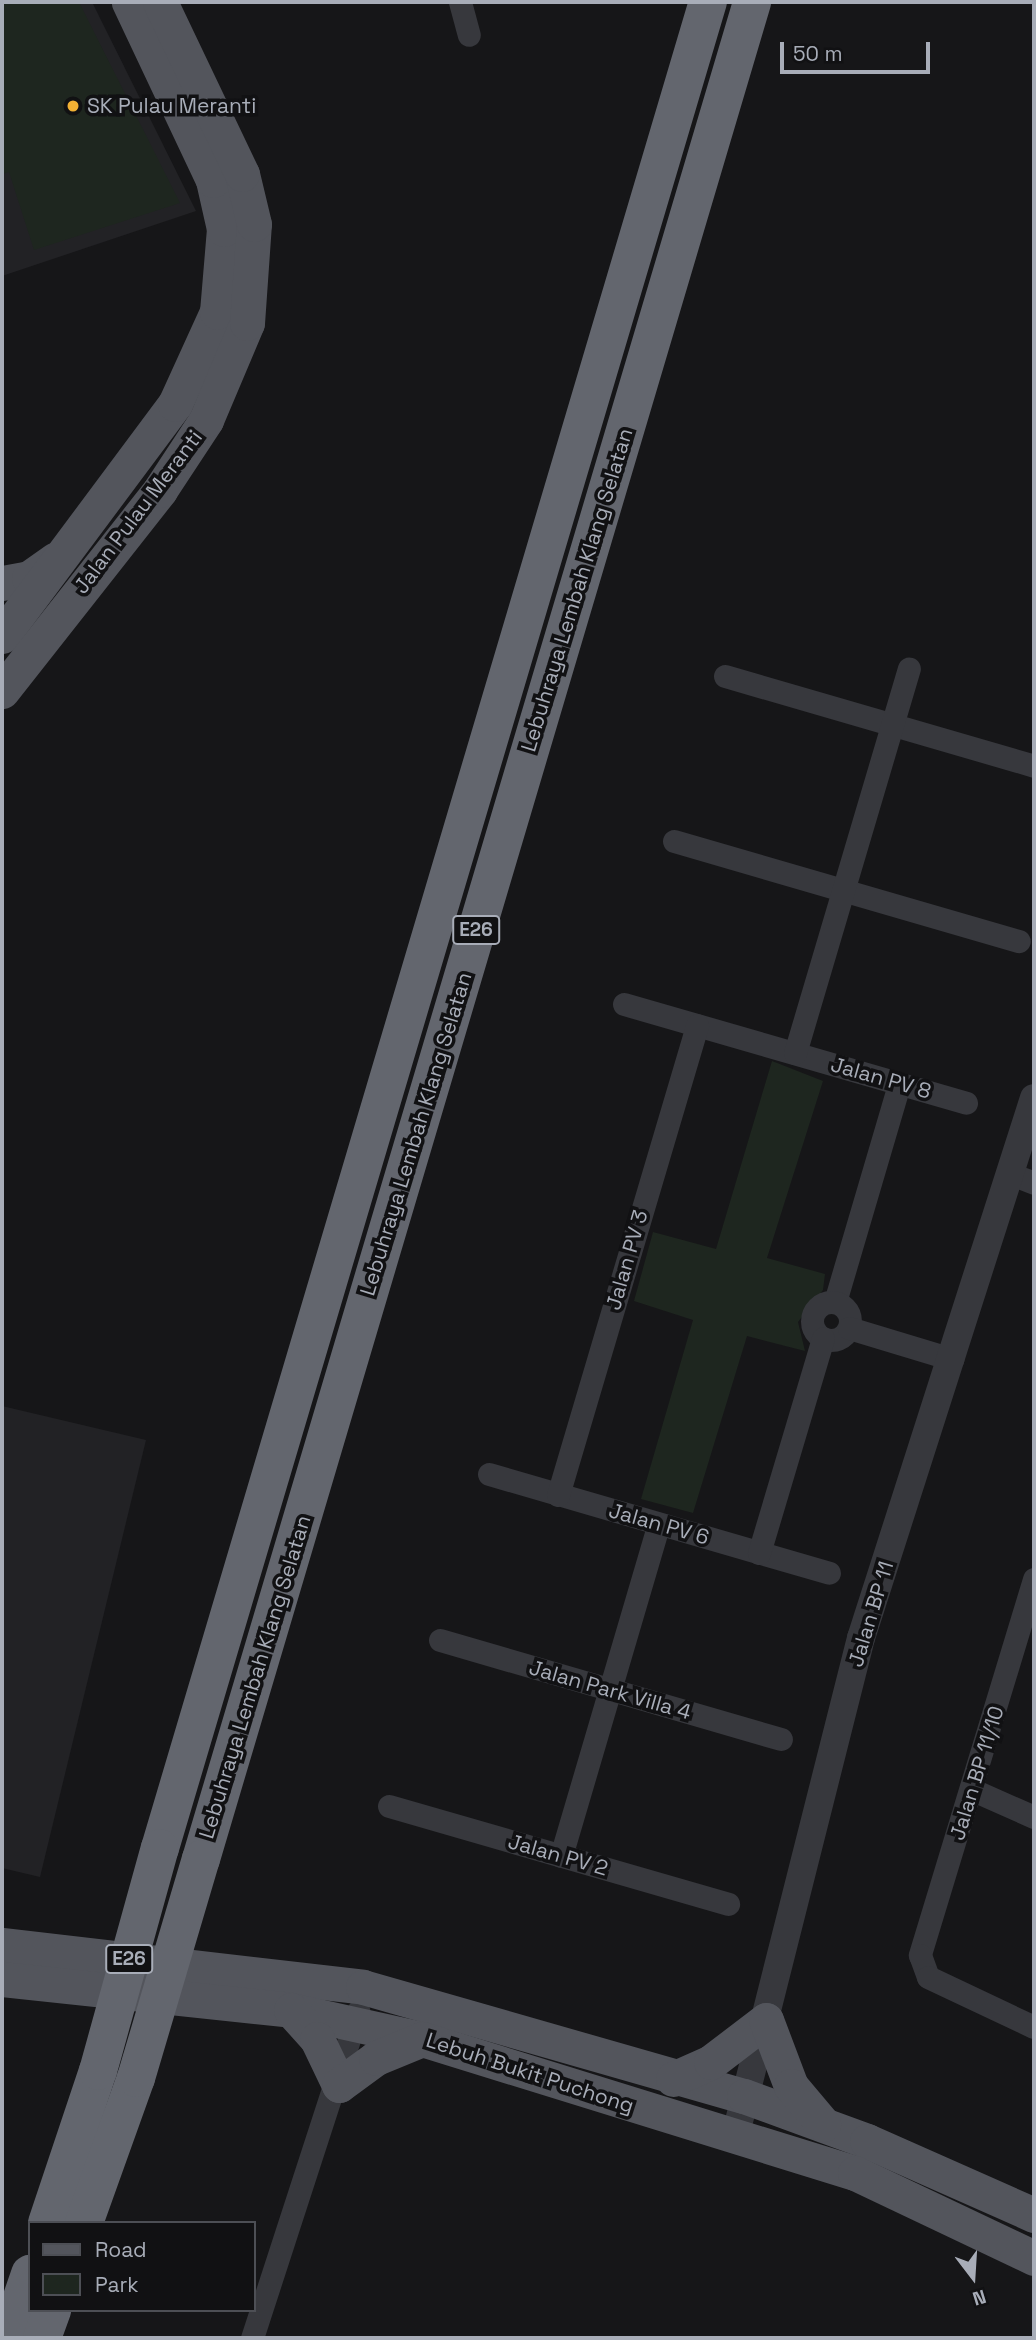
<!DOCTYPE html>
<html>
<head>
<meta charset="utf-8">
<style>
	body { margin:0 }
	#map { position:relative; width:1036px; height:2340px; overflow:hidden; background:#161618; font-family:"Space Grotesk",sans-serif }
	div>[style] { position:absolute }
	.built>* { inset:0; background:#222225 }
	.green>* { inset:0; background:#1e261f }
	.minor>* { height:23px; margin:-11.5px; padding:0 11.5px; transform-origin:11.5px; border-radius:11.5px; background:#37383d }
	.minor>.ring { margin:-11.5px; padding:0; box-sizing:content-box; background:none; border:23px solid #37383d; border-radius:50% }
	.tertiary>* { height:28px; margin:-14px; padding:0 14px; transform-origin:14px; border-radius:14px; background:#37383d }
	.primary>* { height:35px; margin:-17.5px; padding:0 17.5px; transform-origin:17.5px; border-radius:17.5px; background:#53555c }
	.motorway>* { height:38px; margin:-19px; padding:0 19px; transform-origin:19px; border-radius:19px; background:#63666e }
	.motorway-bridge>* { height:38px; margin:-19px; padding:0 19px; transform-origin:19px; border-radius:19px; background:#63666e }
	.dots>* { width:19px; height:19px; translate:-50% -50%; box-sizing:border-box; border:4px solid #111113; border-radius:50% }
	span { translate:-50% -50%; white-space:nowrap; text-align:center; line-height:1.15; -webkit-text-stroke:7px #111113; paint-order:stroke }
	.shield-label span { padding:2px 5px; background:#111113; border:2px solid; border-radius:5px; -webkit-text-stroke-width:0 }
	.shield-label { font-size:19px; color:#a8adb8; font-weight:700 }
	.poi-label { font-size:21px; color:#a8adb8 }
	.left { translate:0 -50%; text-align:left }
	.street-label { font-size:21px; color:#a8adb8 }
	.frame { position:absolute; inset:0; border:4px solid #a8adb8; pointer-events:none }
	.legend { position:absolute; left:28px; top:2221px; width:228px; height:91px; box-sizing:border-box; background:#111113; border:2px solid #4d4f55; margin:0; padding:9px 12px; list-style:none; font-size:21px; color:#a8adb8 }
	.legend li { display:flex; align-items:center; gap:14px; height:35px }
	.legend b { width:35px; border:2px solid #4d4f55 }
	.north { position:absolute; left:938px; top:2242px; width:70px; height:70px; -webkit-text-stroke:5px #111113; paint-order:stroke; rotate:163deg; font-size:19px; font-weight:700; line-height:28px; text-align:center; color:#a8adb8 }
	.north::after { content:''; display:block; margin:auto; width:24px; height:32px; background:#a8adb8; clip-path:polygon(50% 0,100% 100%,50% 72%,0 100%) }
	.scale { position:absolute; left:780px; top:42px; width:150px; height:32px; box-sizing:border-box; border:4px solid #a8adb8; border-top:0; padding-left:9px; font-size:21px; line-height:24px; white-space:nowrap; color:#a8adb8; -webkit-text-stroke:5px #111113; paint-order:stroke }
</style>
</head>
<body>
<div id="map">
	<div class="built">
		<i style="clip-path:polygon(2px 2px,92px 2px,196px 211px,2px 276px)"></i>
		<i style="clip-path:polygon(2px 1406px,146px 1440px,40px 1877px,2px 1868px)"></i>
	</div>
	<div class="green">
		<i style="clip-path:polygon(2px 2px,79px 2px,180px 203px,34px 250px,9px 172px,2px 174px)"></i>
		<i style="clip-path:polygon(772px 1061px,823px 1081px,767px 1258px,825px 1274px,823px 1290px,798px 1322px,805px 1351px,747px 1336px,693px 1513px,641px 1499px,693px 1320px,634px 1301px,653px 1232px,716px 1249px)"></i>
	</div>
	<div class="minor">
		<i style="left:460px;top:2px;width:34px;rotate:75deg"></i>
		<i style="left:725px;top:676px;width:322px;rotate:16.2deg"></i>
		<i style="left:674px;top:841px;width:359px;rotate:16.2deg"></i>
		<i style="left:624px;top:1004px;width:356px;rotate:16.1deg"></i>
		<i style="left:795px;top:1053px;width:401px;rotate:-73.5deg"></i>
		<i style="left:1011px;top:1174px;width:25px;rotate:21deg"></i>
		<i style="left:835px;top:1302px;width:227px;rotate:-73.6deg"></i>
		<i class="ring" style="left:812px;top:1302px;width:15px;height:15px"></i>
		<i style="left:849px;top:1328px;width:108px;rotate:16.8deg"></i>
		<i style="left:489px;top:1474px;width:354px;rotate:16.2deg"></i>
		<i style="left:558px;top:1495px;width:490px;rotate:-73.5deg"></i>
		<i style="left:759px;top:1553px;width:224px;rotate:-73.4deg"></i>
		<i style="left:1034px;top:1579px;width:393px;rotate:106.9deg"></i>
		<i style="left:920px;top:1955px;width:23px;rotate:70deg"></i>
		<i style="left:928px;top:1977px;width:117px;rotate:25.3deg"></i>
		<i style="left:440px;top:1640px;width:355px;rotate:16.2deg"></i>
		<i style="left:973px;top:1790px;width:67px;rotate:23.9deg"></i>
		<i style="left:389px;top:1806px;width:353px;rotate:16.1deg"></i>
		<i style="left:561px;top:1856px;width:346px;rotate:-73.6deg"></i>
		<i style="left:252px;top:2338px;width:344px;rotate:-72deg"></i>
	</div>
	<div class="tertiary">
		<i style="left:735px;top:2137px;width:515px;rotate:-75.83deg"></i>
		<i style="left:861px;top:1638px;width:567px;rotate:-72.24deg"></i>
	</div>
	<div class="primary">
		<i style="left:2px;top:583px;width:27px;rotate:-10deg"></i>
		<i style="left:29px;top:578px;width:32px;rotate:-35deg"></i>
		<i style="left:2px;top:636px;width:289px;rotate:-53.3deg"></i>
		<i style="left:175px;top:404px;width:101px;rotate:-65.5deg"></i>
		<i style="left:217px;top:312px;width:83px;rotate:-85.2deg"></i>
		<i style="left:224px;top:229px;width:50px;rotate:-102.7deg"></i>
		<i style="left:213px;top:180px;width:197px;rotate:-115.3deg"></i>
		<i style="left:2px;top:691px;width:256px;rotate:-51.8deg"></i>
		<i style="left:160px;top:490px;width:84px;rotate:-56.7deg"></i>
		<i style="left:206px;top:420px;width:105px;rotate:-67.1deg"></i>
		<i style="left:247px;top:323px;width:99px;rotate:-86deg"></i>
		<i style="left:254px;top:224px;width:51px;rotate:-103.5deg"></i>
		<i style="left:242px;top:174px;width:191px;rotate:-115.5deg"></i>
		<i style="left:2px;top:1945px;width:363px;rotate:6.6deg"></i>
		<i style="left:363px;top:1987px;width:396px;rotate:16deg"></i>
		<i style="left:744px;top:2096px;width:131px;rotate:20.1deg"></i>
		<i style="left:867px;top:2141px;width:183px;rotate:23.9deg"></i>
		<i style="left:2px;top:1979px;width:291px;rotate:6.1deg"></i>
		<i style="left:291px;top:2010px;width:134px;rotate:12.5deg"></i>
		<i style="left:422px;top:2039px;width:453px;rotate:17.2deg"></i>
		<i style="left:855px;top:2173px;width:198px;rotate:25.4deg"></i>
		<i style="left:291px;top:2010px;width:39px;rotate:48deg"></i>
		<i style="left:317px;top:2039px;width:51px;rotate:64.4deg"></i>
		<i style="left:339px;top:2085px;width:46px;rotate:-36.1deg"></i>
		<i style="left:376px;top:2058px;width:50px;rotate:-22.4deg"></i>
		<i style="left:673px;top:2079px;width:42px;rotate:-24.1deg"></i>
		<i style="left:711px;top:2062px;width:69px;rotate:-37.4deg"></i>
		<i style="left:766px;top:2020px;width:71px;rotate:69.3deg"></i>
		<i style="left:791px;top:2086px;width:50px;rotate:49.9deg"></i>
	</div>
	<div class="motorway">
		<i style="left:160px;top:1848px;width:1926px;rotate:-73.47deg"></i>
		<i style="left:201px;top:1859px;width:1937px;rotate:-73.47deg"></i>
		<i style="left:47px;top:2223px;width:160px;rotate:-71.5deg"></i>
		<i style="left:84px;top:2223px;width:154px;rotate:-70.3deg"></i>
		<i style="left:8px;top:2338px;width:68px;rotate:-71deg"></i>
		<i style="left:42px;top:2338px;width:30px;rotate:-70deg"></i>
	</div>
	<div class="motorway-bridge">
		<i style="left:98px;top:2071px;width:231px;rotate:-74.5deg"></i>
		<i style="left:136px;top:2078px;width:228px;rotate:-73.5deg"></i>
	</div>
	<div class="dots">
		<i style="left:73px;top:106px;background:#f2b134"></i>
	</div>
	<div class="shield-label">
		<span style="left:476px;top:930px">E26</span>
		<span style="left:129px;top:1959px">E26</span>
	</div>
	<div class="poi-label">
		<span class="left" style="left:87px;top:106px">SK Pulau Meranti</span>
	</div>
	<div class="street-label">
		<span style="left:138px;top:512px;rotate:-53deg">Jalan Pulau Meranti</span>
		<span style="left:577px;top:590px;rotate:-73deg">Lebuhraya Lembah Klang Selatan</span>
		<span style="left:881px;top:1078px;rotate:16deg">Jalan PV 8</span>
		<span style="left:416px;top:1134px;rotate:-73deg">Lebuhraya Lembah Klang Selatan</span>
		<span style="left:627px;top:1260px;rotate:-74deg">Jalan PV 3</span>
		<span style="left:659px;top:1524px;rotate:16deg">Jalan PV 6</span>
		<span style="left:871px;top:1614px;rotate:-73deg">Jalan BP 11</span>
		<span style="left:255px;top:1677px;rotate:-73deg">Lebuhraya Lembah Klang Selatan</span>
		<span style="left:610px;top:1690px;rotate:16deg">Jalan Park Villa 4</span>
		<span style="left:977px;top:1773px;rotate:-73deg">Jalan BP 11/10</span>
		<span style="left:558px;top:1855px;rotate:16deg">Jalan PV 2</span>
		<span style="left:530px;top:2073px;rotate:18deg">Lebuh Bukit Puchong</span>
	</div>
	<div class="frame"></div>
	<ul class="legend">
	<li><b style="height:9px;background:#53555c"></b>Road</li>
	<li><b style="height:19px;background:#1e261f"></b>Park</li>
	</ul>
	<div class="north">N</div>
	<div class="scale">50 m</div>
</div>
</body>
</html>
